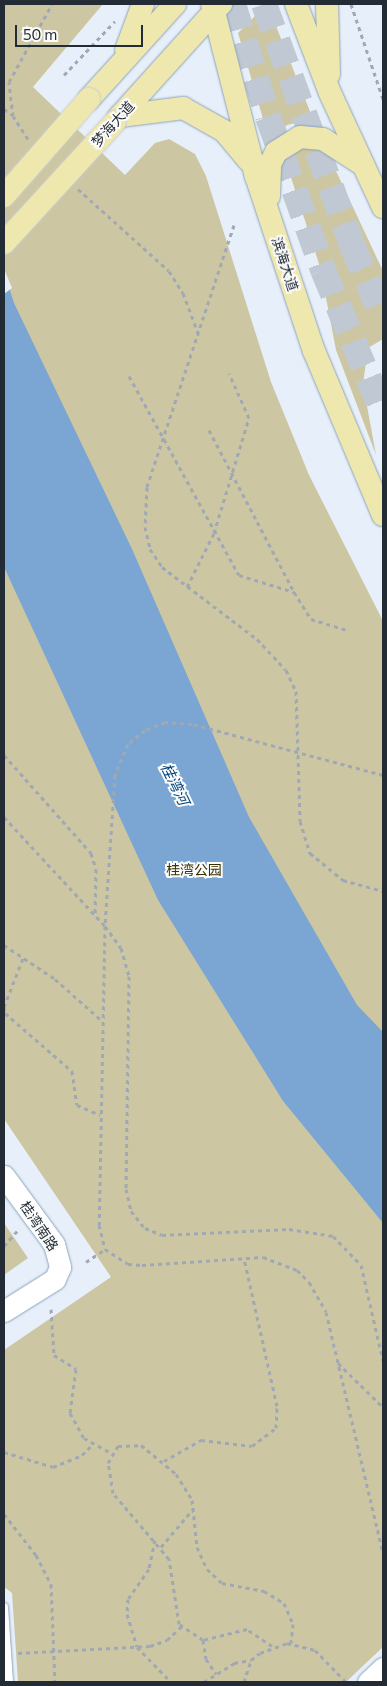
<!DOCTYPE html>
<html>
<head>
<meta charset="utf-8">
<style>
	body { margin:0 }
	#map { position:relative; width:387px; height:1686px; overflow:hidden; background:#e7f0fa; font-family:Commissioner,"Noto Sans SC",sans-serif }
	div>[style] { position:absolute }
	.green>* { inset:0; background:#ccc7a2 }
	.water>* { inset:0; background:#7ba5d2 }
	.pier>* { inset:0; background:#e7f0fa }
	.highway-tunnel>* { height:26px; margin-top:-13px; transform-origin:0; background:repeating-linear-gradient(90deg,#c0c9d3 0 26px,transparent 0 39px) }
	.path>* { height:3px; margin-top:-1.5px; transform-origin:0; background:repeating-linear-gradient(90deg,#a0a9b3 0 4px,transparent 0 8px) }
	.roads { filter:drop-shadow(0 0 1px #8da3ba) drop-shadow(0 0 1px #8da3ba) }
	.lane>* { height:8px; margin:-4px; padding:0 4px; transform-origin:4px; border-radius:4px; background:#fff }
	.secondary>* { height:21px; margin:-10.5px; padding:0 10.5px; transform-origin:10.5px; border-radius:10.5px; background:#fff }
	.primary>* { height:22px; margin:-11px; padding:0 11px; transform-origin:11px; border-radius:11px; background:#efe8ae }
	.path-bridge>* { height:3px; margin-top:-1.5px; transform-origin:0; background:repeating-linear-gradient(90deg,#a0a9b3 0 4px,transparent 0 8px) }
	.bridges { filter:drop-shadow(0 0 1px #cacccf) drop-shadow(0 0 1px #cacccf) }
	.primary-bridge>* { height:22px; margin:-11px; padding:0 11px; transform-origin:11px; border-radius:11px; background:#efe8ae }
	span { translate:-50% -50%; white-space:nowrap; text-align:center; line-height:1.15; -webkit-text-stroke:4px #fcfcfc; paint-order:stroke }
	.street-label { font-size:14px; color:#232c35 }
	.park-label { font-size:14px; color:#393200 }
	.water-label { font-size:15px; color:#03477e; font-style:italic }
	.frame { position:absolute; inset:0; border:5px solid #232c35; pointer-events:none }
	.scale { position:absolute; left:15px; top:25px; width:128px; height:22px; box-sizing:border-box; border:2px solid #232c35; border-top:0; padding-left:6px; font-size:15px; line-height:18px; white-space:nowrap; color:#232c35; -webkit-text-stroke:4px #fcfcfc; paint-order:stroke }
</style>
</head>
<body>
<div id="map">
	<div class="green">
		<i style="clip-path:polygon(4px 4px,103px 4px,33px 87px,125px 175px,155px 143px,169px 139px,195px 154px,206px 176px,271px 382px,309px 475px,383px 621px,383px 1647px,346px 1682px,18px 1682px,12px 1593px,4px 1587px,4px 1350px,111px 1277px,4px 1119px)"></i>
		<i style="clip-path:polygon(270px 11px,313px 119px,287px 125px,270px 143px,238px 33px,256px 15px)"></i>
		<i style="clip-path:polygon(304px 137px,328px 154px,383px 271px,383px 339px,368px 348px,363px 384px,376px 455px,336px 350px,320px 267px,287px 165px,286px 159px)"></i>
		<i style="clip-path:polygon(4px 1223px,28px 1258px,4px 1275px)"></i>
	</div>
	<div class="water">
		<i style="clip-path:polygon(4px 272px,14px 303px,132px 549px,249px 817px,357px 1005px,383px 1032px,383px 1223px,283px 1101px,158px 900px,4px 567px)"></i>
	</div>
	<div class="pier">
		<i style="clip-path:polygon(4px 269px,12px 288px,4px 294px)"></i>
	</div>
	<div class="highway-tunnel">
		<i style="left:233px;top:4px;width:118px;rotate:72.8deg"></i>
		<i style="left:268px;top:117px;width:163px;rotate:70.2deg"></i>
		<i style="left:323px;top:270px;width:154px;rotate:67.1deg"></i>
		<i style="left:264px;top:4px;width:257px;rotate:69.9deg"></i>
		<i style="left:352px;top:245px;width:78px;rotate:66.7deg"></i>
	</div>
	<div class="path">
		<i style="left:351px;top:4px;width:100px;rotate:71.4deg"></i>
		<i style="left:64px;top:75px;width:74px;rotate:-46.6deg"></i>
		<i style="left:4px;top:109px;width:11px;rotate:34deg"></i>
		<i style="left:28px;top:139px;width:27px;rotate:-123deg"></i>
		<i style="left:13px;top:116px;width:34px;rotate:-97deg"></i>
		<i style="left:9px;top:82px;width:89px;rotate:-61.1deg"></i>
		<i style="left:78px;top:189px;width:122px;rotate:42deg"></i>
		<i style="left:169px;top:271px;width:26px;rotate:58deg"></i>
		<i style="left:183px;top:293px;width:43px;rotate:69.4deg"></i>
		<i style="left:234px;top:225px;width:276px;rotate:108.4deg"></i>
		<i style="left:147px;top:487px;width:40px;rotate:92.9deg"></i>
		<i style="left:145px;top:527px;width:23px;rotate:77deg"></i>
		<i style="left:150px;top:549px;width:22px;rotate:56deg"></i>
		<i style="left:162px;top:567px;width:119px;rotate:37.2deg"></i>
		<i style="left:257px;top:639px;width:42px;rotate:46.9deg"></i>
		<i style="left:286px;top:670px;width:23px;rotate:65deg"></i>
		<i style="left:296px;top:691px;width:130px;rotate:88.2deg"></i>
		<i style="left:300px;top:821px;width:34px;rotate:73deg"></i>
		<i style="left:310px;top:853px;width:43px;rotate:39.3deg"></i>
		<i style="left:343px;top:880px;width:41px;rotate:15.4deg"></i>
		<i style="left:209px;top:430px;width:183px;rotate:62.3deg"></i>
		<i style="left:187px;top:587px;width:60px;rotate:-63.4deg"></i>
		<i style="left:214px;top:533px;width:120px;rotate:-73.1deg"></i>
		<i style="left:249px;top:418px;width:49px;rotate:-114deg"></i>
		<i style="left:4px;top:755px;width:131px;rotate:48.4deg"></i>
		<i style="left:91px;top:853px;width:17px;rotate:73deg"></i>
		<i style="left:96px;top:869px;width:46px;rotate:91.2deg"></i>
		<i style="left:383px;top:775px;width:198px;rotate:-165deg"></i>
		<i style="left:192px;top:724px;width:27px;rotate:-176deg"></i>
		<i style="left:165px;top:722px;width:22px;rotate:158deg"></i>
		<i style="left:145px;top:730px;width:22px;rotate:141deg"></i>
		<i style="left:128px;top:744px;width:34px;rotate:113deg"></i>
		<i style="left:115px;top:775px;width:151px;rotate:93.8deg"></i>
		<i style="left:105px;top:926px;width:27px;rotate:54deg"></i>
		<i style="left:121px;top:948px;width:29px;rotate:74deg"></i>
		<i style="left:129px;top:976px;width:213px;rotate:90.8deg"></i>
		<i style="left:126px;top:1189px;width:23px;rotate:77deg"></i>
		<i style="left:131px;top:1211px;width:22px;rotate:51deg"></i>
		<i style="left:145px;top:1228px;width:18px;rotate:22deg"></i>
		<i style="left:162px;top:1235px;width:127px;rotate:-2.7deg"></i>
		<i style="left:289px;top:1229px;width:45px;rotate:9deg"></i>
		<i style="left:333px;top:1236px;width:40px;rotate:46deg"></i>
		<i style="left:361px;top:1265px;width:98px;rotate:77.1deg"></i>
		<i style="left:4px;top:817px;width:149px;rotate:47.2deg"></i>
		<i style="left:105px;top:926px;width:299px;rotate:91.1deg"></i>
		<i style="left:99px;top:1225px;width:25px;rotate:76deg"></i>
		<i style="left:105px;top:1249px;width:27px;rotate:33deg"></i>
		<i style="left:128px;top:1264px;width:14px;rotate:4deg"></i>
		<i style="left:142px;top:1265px;width:121px;rotate:-3.8deg"></i>
		<i style="left:263px;top:1257px;width:36px;rotate:21deg"></i>
		<i style="left:297px;top:1270px;width:17px;rotate:45deg"></i>
		<i style="left:309px;top:1282px;width:34px;rotate:60deg"></i>
		<i style="left:326px;top:1312px;width:248px;rotate:76.7deg"></i>
		<i style="left:4px;top:945px;width:61px;rotate:33.7deg"></i>
		<i style="left:55px;top:979px;width:60px;rotate:41.6deg"></i>
		<i style="left:4px;top:1007px;width:6px;rotate:81deg"></i>
		<i style="left:5px;top:1013px;width:89px;rotate:40.9deg"></i>
		<i style="left:72px;top:1071px;width:34px;rotate:82deg"></i>
		<i style="left:77px;top:1105px;width:25px;rotate:23deg"></i>
		<i style="left:4px;top:1007px;width:53px;rotate:-68.8deg"></i>
		<i style="left:4px;top:1246px;width:20px;rotate:-49deg"></i>
		<i style="left:86px;top:1262px;width:23px;rotate:-34deg"></i>
		<i style="left:51px;top:1309px;width:46px;rotate:86.3deg"></i>
		<i style="left:54px;top:1355px;width:26px;rotate:32deg"></i>
		<i style="left:76px;top:1369px;width:44px;rotate:97.8deg"></i>
		<i style="left:70px;top:1413px;width:29px;rotate:61deg"></i>
		<i style="left:84px;top:1438px;width:31px;rotate:29deg"></i>
		<i style="left:338px;top:1363px;width:63px;rotate:44.4deg"></i>
		<i style="left:4px;top:1452px;width:51px;rotate:17deg"></i>
		<i style="left:53px;top:1467px;width:31px;rotate:-22deg"></i>
		<i style="left:82px;top:1455px;width:16px;rotate:-45deg"></i>
		<i style="left:164px;top:1461px;width:43px;rotate:-29.6deg"></i>
		<i style="left:201px;top:1440px;width:51px;rotate:6.7deg"></i>
		<i style="left:252px;top:1446px;width:30px;rotate:-37deg"></i>
		<i style="left:276px;top:1428px;width:22px;rotate:-87deg"></i>
		<i style="left:277px;top:1406px;width:152px;rotate:-102.6deg"></i>
		<i style="left:4px;top:1514px;width:52px;rotate:52deg"></i>
		<i style="left:36px;top:1555px;width:33px;rotate:63deg"></i>
		<i style="left:51px;top:1584px;width:98px;rotate:87.7deg"></i>
		<i style="left:155px;top:1540px;width:30px;rotate:102deg"></i>
		<i style="left:149px;top:1569px;width:37px;rotate:125deg"></i>
		<i style="left:128px;top:1599px;width:15px;rotate:94deg"></i>
		<i style="left:127px;top:1614px;width:34px;rotate:73deg"></i>
		<i style="left:137px;top:1647px;width:49px;rotate:45.8deg"></i>
		<i style="left:161px;top:1547px;width:50px;rotate:-49.9deg"></i>
		<i style="left:203px;top:1640px;width:19px;rotate:81deg"></i>
		<i style="left:206px;top:1659px;width:18px;rotate:56deg"></i>
		<i style="left:272px;top:1646px;width:30px;rotate:-146deg"></i>
		<i style="left:247px;top:1629px;width:45px;rotate:166deg"></i>
		<i style="left:203px;top:1640px;width:29px;rotate:-146deg"></i>
		<i style="left:179px;top:1624px;width:66px;rotate:-98.7deg"></i>
		<i style="left:169px;top:1559px;width:87px;rotate:-130.3deg"></i>
		<i style="left:113px;top:1493px;width:30px;rotate:-99deg"></i>
		<i style="left:108px;top:1463px;width:20px;rotate:-60deg"></i>
		<i style="left:118px;top:1446px;width:23px;rotate:-2deg"></i>
		<i style="left:141px;top:1445px;width:45px;rotate:39.6deg"></i>
		<i style="left:176px;top:1474px;width:31px;rotate:58deg"></i>
		<i style="left:192px;top:1500px;width:47px;rotate:83.9deg"></i>
		<i style="left:197px;top:1547px;width:24px;rotate:66deg"></i>
		<i style="left:207px;top:1569px;width:21px;rotate:43deg"></i>
		<i style="left:222px;top:1583px;width:43px;rotate:10.8deg"></i>
		<i style="left:264px;top:1591px;width:23px;rotate:31deg"></i>
		<i style="left:284px;top:1603px;width:23px;rotate:67deg"></i>
		<i style="left:293px;top:1624px;width:19px;rotate:96deg"></i>
		<i style="left:18px;top:1653px;width:132px;rotate:-3deg"></i>
		<i style="left:150px;top:1646px;width:18px;rotate:-19deg"></i>
		<i style="left:167px;top:1640px;width:21px;rotate:-43deg"></i>
		<i style="left:204px;top:1682px;width:36px;rotate:-32deg"></i>
		<i style="left:234px;top:1663px;width:17px;rotate:-10deg"></i>
		<i style="left:244px;top:1682px;width:23px;rotate:-72deg"></i>
		<i style="left:251px;top:1660px;width:11px;rotate:-38deg"></i>
		<i style="left:260px;top:1653px;width:29px;rotate:-20deg"></i>
		<i style="left:287px;top:1643px;width:29px;rotate:14deg"></i>
		<i style="left:315px;top:1650px;width:45px;rotate:45.9deg"></i>
	</div>
	<div class="roads">
		<div class="lane">
			<i style="left:4px;top:1607px;width:75px;rotate:86.2deg"></i>
		</div>
		<div class="secondary">
			<i style="left:4px;top:1176px;width:84px;rotate:53.7deg"></i>
			<i style="left:54px;top:1244px;width:24px;rotate:75deg"></i>
			<i style="left:60px;top:1267px;width:13px;rotate:113deg"></i>
			<i style="left:55px;top:1279px;width:60px;rotate:147.9deg"></i>
			<i style="left:368px;top:1682px;width:21px;rotate:-43deg"></i>
		</div>
		<div class="primary">
			<i style="left:212px;top:4px;width:178px;rotate:75.7deg"></i>
			<i style="left:256px;top:176px;width:184px;rotate:71.7deg"></i>
			<i style="left:314px;top:351px;width:178px;rotate:67.2deg"></i>
			<i style="left:296px;top:4px;width:95px;rotate:69.1deg"></i>
			<i style="left:330px;top:93px;width:126px;rotate:65.1deg"></i>
			<i style="left:327px;top:4px;width:70px;rotate:88.4deg"></i>
			<i style="left:126px;top:50px;width:49px;rotate:-69.7deg"></i>
			<i style="left:89px;top:99px;width:128px;rotate:-47.8deg"></i>
			<i style="left:120px;top:116px;width:64px;rotate:-7.2deg"></i>
			<i style="left:183px;top:108px;width:47px;rotate:29.3deg"></i>
			<i style="left:224px;top:131px;width:38px;rotate:50deg"></i>
			<i style="left:118px;top:118px;width:154px;rotate:-47.9deg"></i>
			<i style="left:269px;top:196px;width:32px;rotate:-88deg"></i>
			<i style="left:270px;top:164px;width:13px;rotate:-63deg"></i>
			<i style="left:276px;top:152px;width:28px;rotate:-32deg"></i>
			<i style="left:300px;top:137px;width:23px;rotate:5deg"></i>
			<i style="left:323px;top:139px;width:48px;rotate:33deg"></i>
		</div>
	</div>
	<div class="path-bridge">
		<i style="left:129px;top:376px;width:227px;rotate:61.1deg"></i>
		<i style="left:239px;top:575px;width:58px;rotate:17.2deg"></i>
		<i style="left:294px;top:592px;width:32px;rotate:58deg"></i>
		<i style="left:311px;top:619px;width:38px;rotate:17deg"></i>
	</div>
	<div class="bridges">
		<div class="primary-bridge">
			<i style="left:4px;top:196px;width:129px;rotate:-48.8deg"></i>
			<i style="left:4px;top:243px;width:164px;rotate:-47.5deg"></i>
		</div>
	</div>
	<div class="street-label">
		<span style="left:113px;top:124px;rotate:-48deg">梦海大道</span>
		<span style="left:285px;top:264px;rotate:72deg">滨海大道</span>
		<span style="left:39px;top:1226px;rotate:56deg">桂湾南路</span>
	</div>
	<div class="park-label">
		<span style="left:194px;top:870px">桂湾公园</span>
	</div>
	<div class="water-label">
		<span style="left:175px;top:784px;rotate:64deg">桂湾河</span>
	</div>
	<div class="frame"></div>
	<div class="scale">50 m</div>
</div>
</body>
</html>
